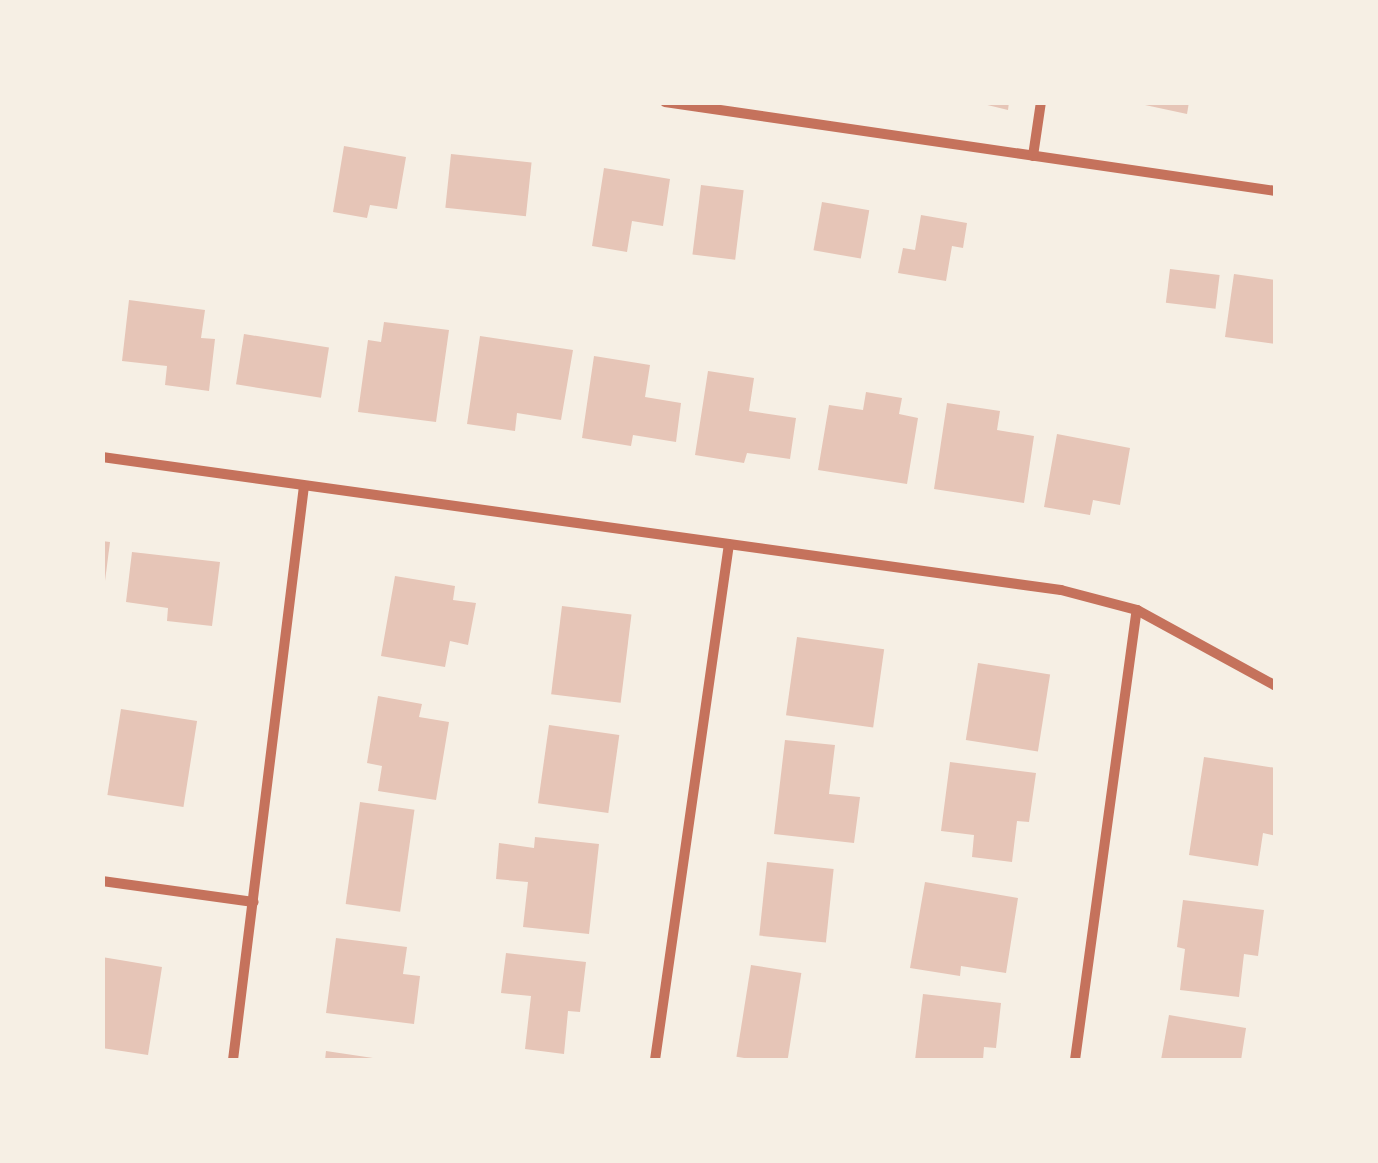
<!DOCTYPE html>
<html>
<head>
<meta charset="utf-8">
<style>
	body { margin:0 }
	#map { position:relative; width:1378px; height:1163px; overflow:hidden; background:#f6efe4; font-family:Cabin,sans-serif }
	div>[style] { position:absolute }
	.building>* { inset:0; background:#e6c5b7; transform-origin:0 0 }
	.minor>* { height:10px; margin:-5px; padding:0 5px; transform-origin:5px; border-radius:5px; background:#c5725c }
	span { translate:-50% -50%; white-space:nowrap; text-align:center; line-height:1.15; -webkit-text-stroke:8px #f6efe4; paint-order:stroke }
	.frame { position:absolute; inset:0; border:105px solid #f6efe4; pointer-events:none }
</style>
</head>
<body>
<div id="map">
	<div class="building">
		<i style="clip-path:polygon(975px 102px,1009px 102px,1008px 110px)"></i>
		<i style="clip-path:polygon(1131px 102px,1189px 102px,1187px 114px)"></i>
		<i style="clip-path:polygon(344px 146px,406px 157px,397px 209px,370px 205px,367px 218px,333px 212px)"></i>
		<i style="left:451px;top:154px;width:81px;height:54px;rotate:6deg"></i>
		<i style="clip-path:polygon(604px 168px,670px 179px,663px 226px,632px 221px,627px 252px,592px 246px)"></i>
		<i style="left:701px;top:185px;width:43px;height:70px;rotate:7deg"></i>
		<i style="left:822px;top:202px;width:48px;height:49px;rotate:10deg"></i>
		<i style="clip-path:polygon(921px 215px,967px 223px,963px 248px,952px 246px,946px 281px,898px 273px,903px 248px,915px 250px)"></i>
		<i style="left:1170px;top:269px;width:50px;height:34px;rotate:7deg"></i>
		<i style="clip-path:polygon(1234px 274px,1276px 280px,1276px 344px,1225px 337px)"></i>
		<i style="clip-path:polygon(129px 300px,205px 310px,201px 338px,215px 339px,209px 391px,165px 385px,167px 366px,122px 361px)"></i>
		<i style="clip-path:polygon(384px 322px,449px 330px,436px 422px,358px 412px,368px 340px,381px 342px)"></i>
		<i style="left:244px;top:334px;width:86px;height:51px;rotate:9deg"></i>
		<i style="clip-path:polygon(480px 336px,573px 350px,561px 420px,517px 413px,515px 431px,467px 424px)"></i>
		<i style="clip-path:polygon(594px 356px,650px 365px,645px 397px,681px 403px,676px 442px,633px 435px,631px 446px,582px 438px)"></i>
		<i style="clip-path:polygon(708px 371px,754px 378px,749px 411px,796px 418px,790px 459px,747px 453px,744px 463px,695px 455px)"></i>
		<i style="clip-path:polygon(866px 392px,902px 398px,899px 414px,918px 418px,907px 484px,818px 470px,829px 405px,863px 410px)"></i>
		<i style="clip-path:polygon(947px 403px,1000px 411px,997px 430px,1034px 436px,1024px 503px,934px 489px)"></i>
		<i style="clip-path:polygon(1057px 434px,1130px 448px,1120px 505px,1093px 500px,1090px 515px,1044px 507px)"></i>
		<i style="clip-path:polygon(102px 541px,110px 542px,105px 581px,102px 581px)"></i>
		<i style="clip-path:polygon(132px 552px,220px 562px,212px 626px,167px 621px,168px 608px,126px 602px)"></i>
		<i style="clip-path:polygon(395px 576px,455px 586px,453px 600px,476px 603px,468px 645px,450px 641px,445px 667px,381px 656px)"></i>
		<i style="left:562px;top:606px;width:70px;height:89px;rotate:7deg"></i>
		<i style="left:797px;top:637px;width:88px;height:79px;rotate:8deg"></i>
		<i style="left:978px;top:663px;width:73px;height:78px;rotate:9deg"></i>
		<i style="clip-path:polygon(378px 696px,422px 704px,419px 717px,449px 722px,436px 800px,378px 791px,382px 766px,367px 763px)"></i>
		<i style="left:121px;top:709px;width:77px;height:87px;rotate:9deg"></i>
		<i style="left:549px;top:725px;width:71px;height:79px;rotate:8deg"></i>
		<i style="clip-path:polygon(785px 740px,835px 745px,829px 794px,860px 797px,854px 843px,774px 834px)"></i>
		<i style="clip-path:polygon(1204px 757px,1276px 768px,1276px 836px,1263px 833px,1258px 866px,1189px 855px)"></i>
		<i style="clip-path:polygon(950px 762px,1036px 773px,1029px 822px,1017px 821px,1012px 862px,972px 857px,974px 835px,941px 831px)"></i>
		<i style="left:360px;top:802px;width:55px;height:103px;rotate:8deg"></i>
		<i style="clip-path:polygon(535px 837px,599px 844px,589px 934px,523px 927px,528px 882px,496px 879px,499px 843px,534px 848px)"></i>
		<i style="left:767px;top:862px;width:67px;height:74px;rotate:6deg"></i>
		<i style="clip-path:polygon(925px 882px,1018px 898px,1006px 973px,961px 966px,960px 976px,910px 968px)"></i>
		<i style="clip-path:polygon(1183px 900px,1264px 910px,1258px 956px,1244px 954px,1239px 997px,1180px 990px,1185px 949px,1177px 947px)"></i>
		<i style="clip-path:polygon(336px 938px,407px 947px,403px 974px,420px 976px,414px 1024px,326px 1013px)"></i>
		<i style="clip-path:polygon(506px 953px,586px 962px,580px 1012px,568px 1011px,564px 1054px,525px 1049px,531px 996px,501px 993px)"></i>
		<i style="clip-path:polygon(102px 957px,162px 967px,148px 1055px,102px 1048px)"></i>
		<i style="left:751px;top:965px;width:51px;height:93px;rotate:9deg"></i>
		<i style="clip-path:polygon(923px 994px,1001px 1003px,996px 1048px,984px 1047px,983px 1060px,915px 1060px)"></i>
		<i style="clip-path:polygon(1169px 1015px,1246px 1028px,1241px 1060px,1161px 1060px)"></i>
		<i style="clip-path:polygon(326px 1051px,373px 1058px,373px 1060px,325px 1060px)"></i>
	</div>
	<div class="minor">
		<i style="left:665px;top:102px;width:617px;rotate:8.29deg"></i>
		<i style="left:1033px;top:156px;width:55px;rotate:-81.6deg"></i>
		<i style="left:102px;top:457px;width:968px;rotate:7.9deg"></i>
		<i style="left:1061px;top:590px;width:79px;rotate:14.7deg"></i>
		<i style="left:1137px;top:610px;width:158px;rotate:28.7deg"></i>
		<i style="left:102px;top:881px;width:153px;rotate:7.9deg"></i>
		<i style="left:233px;top:1060px;width:578px;rotate:-82.95deg"></i>
		<i style="left:655px;top:1060px;width:521px;rotate:-81.84deg"></i>
		<i style="left:1075px;top:1060px;width:454px;rotate:-82.2deg"></i>
	</div>
	<div class="frame"></div>
</div>
</body>
</html>
